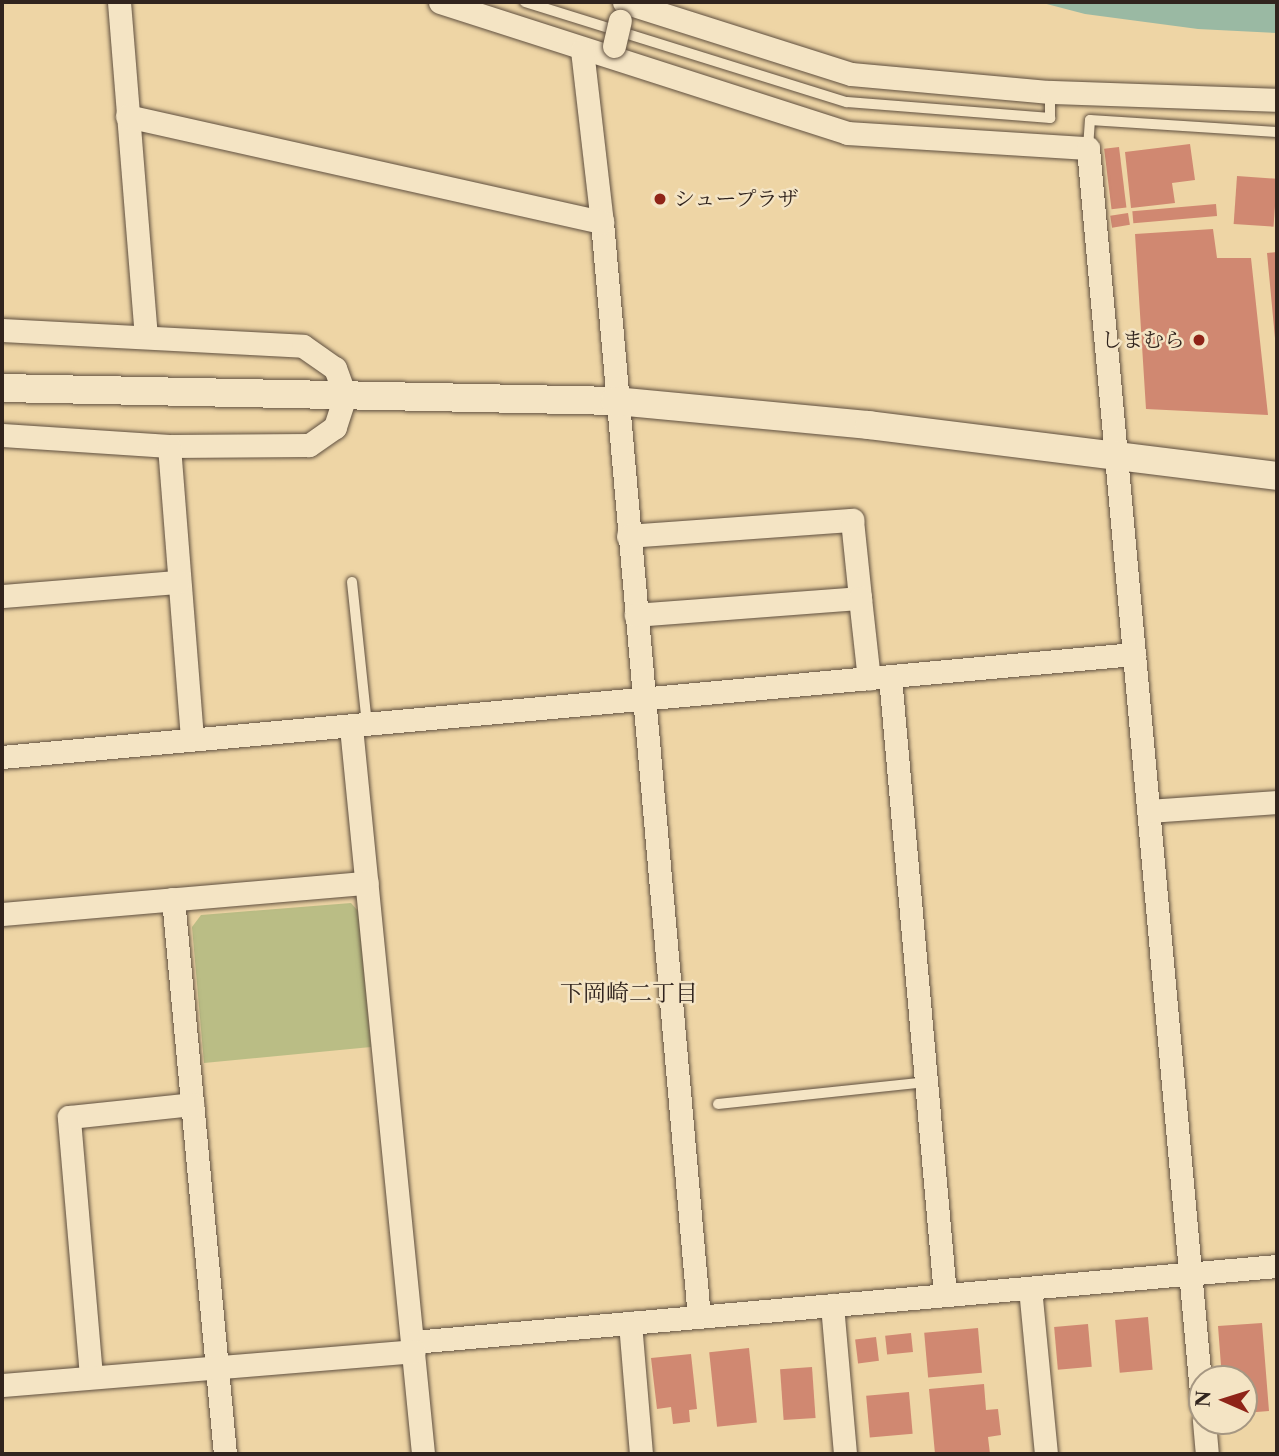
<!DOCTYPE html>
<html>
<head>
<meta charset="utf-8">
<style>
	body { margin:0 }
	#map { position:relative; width:1279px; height:1456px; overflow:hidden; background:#eed5a5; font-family:"Libre Caslon Text","Noto Serif JP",serif }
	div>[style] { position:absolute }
	.green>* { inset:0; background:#babd85 }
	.water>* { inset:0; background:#9ab9a3 }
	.building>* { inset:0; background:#d08871; transform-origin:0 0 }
	.roads { filter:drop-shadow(0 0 2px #605040) drop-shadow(0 0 2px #605040) }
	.service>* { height:10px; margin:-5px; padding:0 5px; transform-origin:5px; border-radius:5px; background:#f4e4c4 }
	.minor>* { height:23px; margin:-11.5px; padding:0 11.5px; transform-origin:11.5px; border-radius:11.5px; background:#f4e4c4 }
	.tertiary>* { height:28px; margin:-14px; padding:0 14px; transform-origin:14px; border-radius:14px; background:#f4e4c4 }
	.bridges { filter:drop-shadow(0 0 2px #605040) drop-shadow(0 0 2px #605040) }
	.minor-bridge>* { height:23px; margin:-11.5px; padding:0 11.5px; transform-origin:11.5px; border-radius:11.5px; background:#f4e4c4 }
	.dots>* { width:19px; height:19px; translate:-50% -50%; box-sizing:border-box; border:4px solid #f4e4c4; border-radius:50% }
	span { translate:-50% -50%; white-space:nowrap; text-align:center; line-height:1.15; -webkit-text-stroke:5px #f4e4c4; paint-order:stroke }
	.poi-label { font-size:21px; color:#31241e }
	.left { translate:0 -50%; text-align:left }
	.right { translate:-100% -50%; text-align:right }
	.neighbourhood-label { font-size:23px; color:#31241e }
	.frame { position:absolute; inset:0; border:4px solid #31241e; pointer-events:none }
	.north { position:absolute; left:1188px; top:1365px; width:70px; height:70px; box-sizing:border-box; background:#f4e4c4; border:2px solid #a69782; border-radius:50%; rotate:273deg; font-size:19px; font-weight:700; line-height:28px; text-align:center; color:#31241e }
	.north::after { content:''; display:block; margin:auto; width:24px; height:32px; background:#8f2418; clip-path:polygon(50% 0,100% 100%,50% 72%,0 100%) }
</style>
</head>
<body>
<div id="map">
	<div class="green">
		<i style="clip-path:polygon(351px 903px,358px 911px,371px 1047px,204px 1063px,192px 927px,201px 915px)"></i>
	</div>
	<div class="water">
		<i style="clip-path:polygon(1039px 2px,1277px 2px,1277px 33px,1198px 29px,1085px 14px)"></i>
	</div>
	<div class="building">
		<i style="clip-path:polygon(1190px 144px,1195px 180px,1172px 183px,1175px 203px,1131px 208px,1125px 152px)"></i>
		<i style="left:1119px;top:147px;width:61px;height:15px;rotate:83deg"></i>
		<i style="left:1237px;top:176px;width:40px;height:48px;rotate:4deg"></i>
		<i style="left:1216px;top:204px;width:12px;height:84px;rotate:85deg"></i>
		<i style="left:1128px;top:213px;width:12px;height:18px;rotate:81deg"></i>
		<i style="clip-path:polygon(1213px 229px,1217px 258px,1251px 258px,1268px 415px,1146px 409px,1135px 234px)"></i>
		<i style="clip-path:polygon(1277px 252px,1277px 338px,1275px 338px,1267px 253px)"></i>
		<i style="left:1148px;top:1317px;width:53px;height:33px;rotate:85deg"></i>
		<i style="clip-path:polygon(1262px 1323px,1269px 1411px,1244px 1413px,1244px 1379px,1222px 1379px,1218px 1326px)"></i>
		<i style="left:1088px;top:1324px;width:43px;height:34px;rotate:85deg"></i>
		<i style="left:978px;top:1328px;width:45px;height:54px;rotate:85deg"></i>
		<i style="left:911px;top:1333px;width:19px;height:26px;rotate:84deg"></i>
		<i style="left:876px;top:1337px;width:24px;height:21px;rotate:83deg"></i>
		<i style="left:749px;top:1348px;width:75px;height:40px;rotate:84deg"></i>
		<i style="clip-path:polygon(691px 1354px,697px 1409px,689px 1410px,690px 1422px,673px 1424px,671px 1407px,657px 1409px,651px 1358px)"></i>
		<i style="left:812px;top:1367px;width:51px;height:32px;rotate:86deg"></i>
		<i style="clip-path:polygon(984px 1384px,986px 1410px,998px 1409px,1001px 1435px,988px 1437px,990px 1454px,935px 1454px,929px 1389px)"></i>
		<i style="left:909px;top:1392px;width:42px;height:43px;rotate:85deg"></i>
	</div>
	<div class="roads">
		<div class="service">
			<i style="left:525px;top:2px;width:337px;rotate:17.3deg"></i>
			<i style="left:847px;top:102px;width:204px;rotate:4.5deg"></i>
			<i style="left:1050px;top:118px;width:26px;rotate:-90deg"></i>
			<i style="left:1088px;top:148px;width:28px;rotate:-86deg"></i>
			<i style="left:1090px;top:120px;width:187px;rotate:3.7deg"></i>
			<i style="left:352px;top:582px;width:144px;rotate:84deg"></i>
			<i style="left:718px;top:1104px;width:209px;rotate:-6deg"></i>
		</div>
		<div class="minor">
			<i style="left:119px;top:2px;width:334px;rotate:85.4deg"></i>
			<i style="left:440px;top:2px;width:428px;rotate:17.8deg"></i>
			<i style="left:847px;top:133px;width:241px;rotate:3.6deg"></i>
			<i style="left:1088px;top:148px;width:1261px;rotate:84.81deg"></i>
			<i style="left:624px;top:2px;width:238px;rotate:17.6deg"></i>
			<i style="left:851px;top:74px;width:200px;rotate:5.2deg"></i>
			<i style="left:1050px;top:92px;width:227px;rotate:2deg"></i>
			<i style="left:582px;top:50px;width:173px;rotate:83.4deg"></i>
			<i style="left:602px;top:222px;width:1099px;rotate:84.94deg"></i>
			<i style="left:127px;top:116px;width:487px;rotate:12.6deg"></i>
			<i style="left:2px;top:330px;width:301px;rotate:3deg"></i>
			<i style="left:303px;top:346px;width:39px;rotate:35deg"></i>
			<i style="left:335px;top:368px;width:30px;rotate:70deg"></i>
			<i style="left:345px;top:396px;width:33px;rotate:108deg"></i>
			<i style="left:335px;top:427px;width:32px;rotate:145deg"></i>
			<i style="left:309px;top:445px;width:140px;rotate:179.6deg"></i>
			<i style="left:169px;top:446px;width:167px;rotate:-176.2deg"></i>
			<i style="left:169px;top:446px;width:294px;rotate:85.5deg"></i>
			<i style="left:628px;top:536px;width:225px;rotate:-4.1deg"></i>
			<i style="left:852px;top:520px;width:78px;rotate:84.1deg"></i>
			<i style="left:860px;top:598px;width:225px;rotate:175.7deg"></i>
			<i style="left:2px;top:596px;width:176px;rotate:-4.6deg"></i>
			<i style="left:860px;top:598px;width:81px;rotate:83.7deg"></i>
			<i style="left:890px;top:677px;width:620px;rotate:84.91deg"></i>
			<i style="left:351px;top:727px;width:731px;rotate:84.34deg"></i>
			<i style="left:2px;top:757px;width:1137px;rotate:-5.2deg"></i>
			<i style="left:1149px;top:811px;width:128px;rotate:-4deg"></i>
			<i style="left:173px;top:899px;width:557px;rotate:84.65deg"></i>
			<i style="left:2px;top:914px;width:366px;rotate:-4.9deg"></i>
			<i style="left:1030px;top:1288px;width:167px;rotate:84.5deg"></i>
			<i style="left:832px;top:1305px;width:150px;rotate:85deg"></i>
			<i style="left:630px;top:1323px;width:131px;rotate:85.2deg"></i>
			<i style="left:413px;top:1342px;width:867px;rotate:-5.03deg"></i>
			<i style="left:91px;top:1376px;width:260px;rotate:-94.9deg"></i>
			<i style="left:69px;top:1117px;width:124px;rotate:-6deg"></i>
			<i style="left:2px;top:1385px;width:413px;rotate:-4.7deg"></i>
			<i style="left:1204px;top:1421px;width:33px;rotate:85deg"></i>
		</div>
		<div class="tertiary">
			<i style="left:2px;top:388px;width:613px;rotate:1.21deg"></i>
			<i style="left:615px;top:401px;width:255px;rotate:5.4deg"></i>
			<i style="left:869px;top:425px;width:411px;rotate:7.1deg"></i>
		</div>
	</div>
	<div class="bridges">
		<div class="minor-bridge">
			<i style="left:614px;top:46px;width:26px;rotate:-77deg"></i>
		</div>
	</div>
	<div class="dots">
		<i style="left:660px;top:199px;background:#8f2418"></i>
		<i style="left:1199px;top:340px;background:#8f2418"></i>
	</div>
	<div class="poi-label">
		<span class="left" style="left:674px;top:199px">シュープラザ</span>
		<span class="right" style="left:1185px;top:340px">しまむら</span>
	</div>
	<div class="neighbourhood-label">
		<span style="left:629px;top:993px">下岡崎二丁目</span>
	</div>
	<div class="frame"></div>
	<div class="north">N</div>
</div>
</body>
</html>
